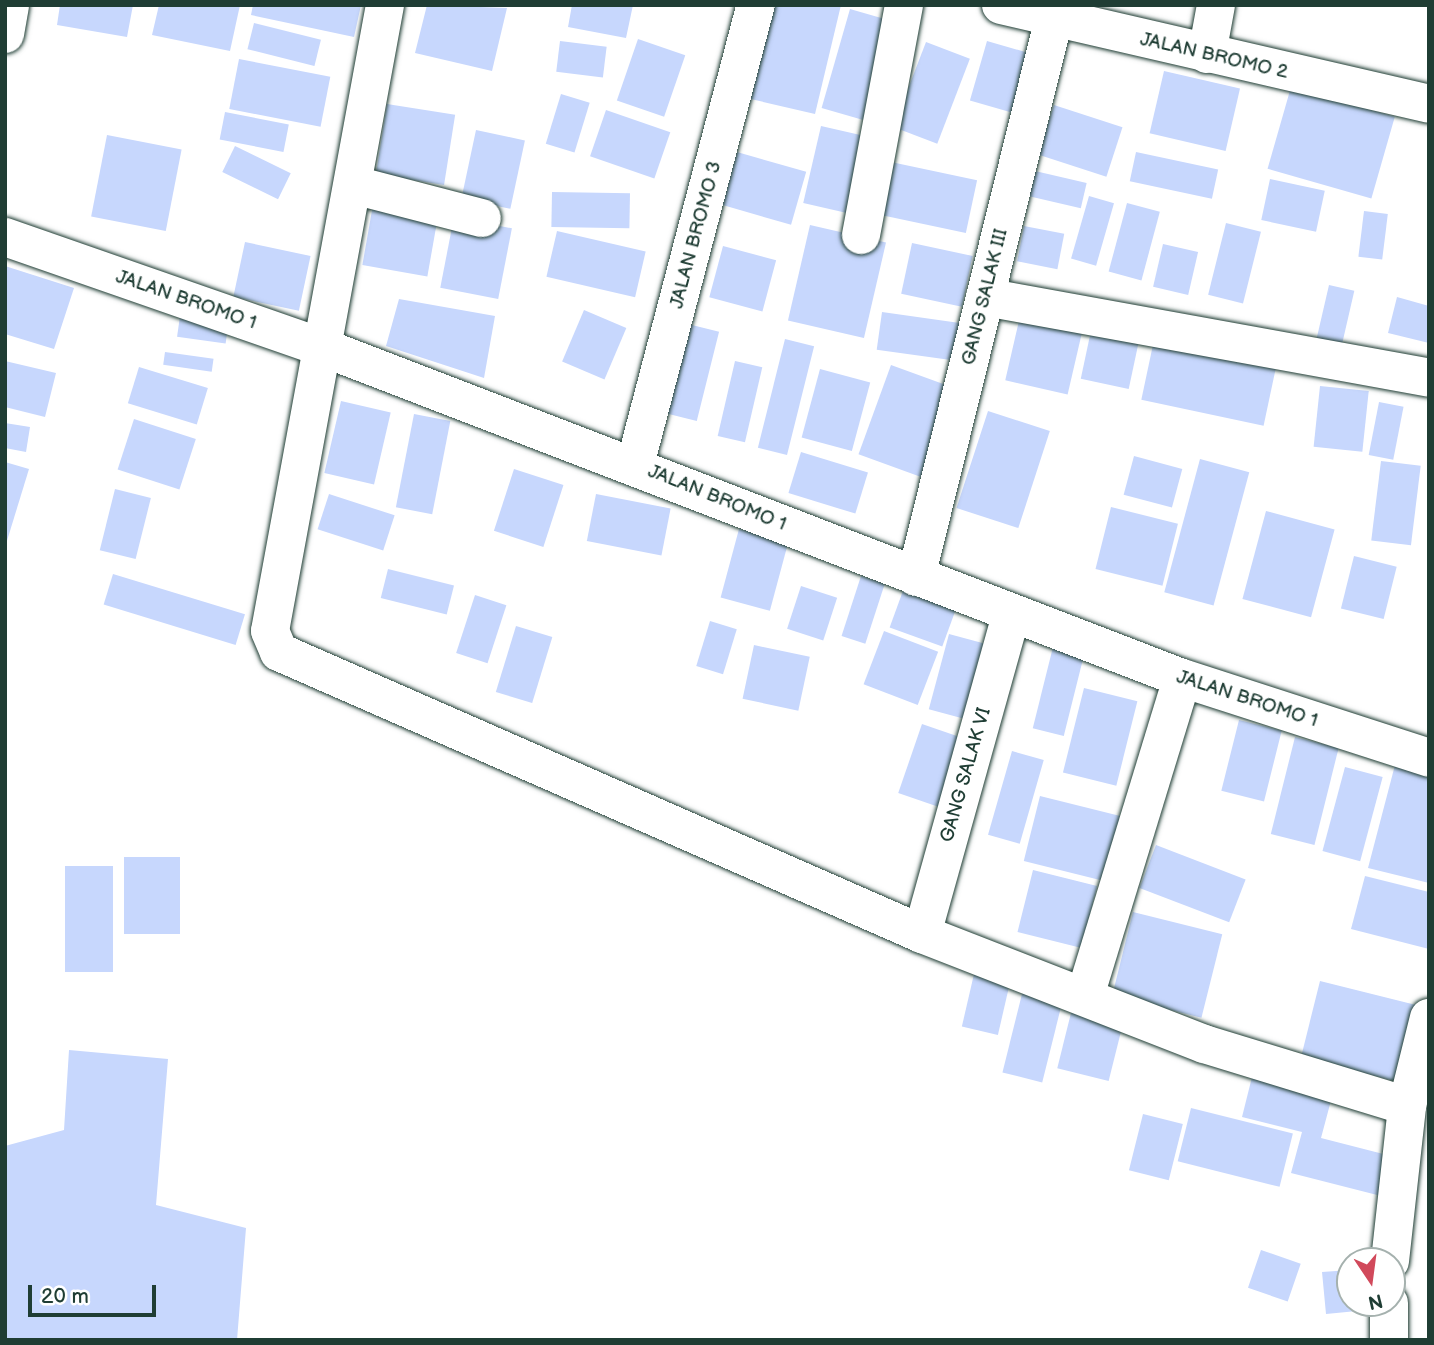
<!DOCTYPE html>
<html>
<head>
<meta charset="utf-8">
<style>
	body { margin:0 }
	#map { position:relative; width:1434px; height:1345px; overflow:hidden; background:#fff; font-family:"Balsamiq Sans",sans-serif }
	div>[style] { position:absolute }
	.building>* { inset:0; background:#c7d7fd; transform-origin:0 0 }
	.roads { filter:drop-shadow(0 0 2px #1f3d34) drop-shadow(0 0 2px #1f3d34) }
	.minor>* { height:38px; margin:-19px; padding:0 19px; transform-origin:19px; border-radius:19px; background:#fff }
	span { translate:-50% -50%; white-space:nowrap; text-align:center; line-height:1.15; -webkit-text-stroke:6px #fff; paint-order:stroke }
	.street-label { font-size:19px; color:#1f3d34 }
	.frame { position:absolute; inset:0; border:7px solid #1f3d34; pointer-events:none }
	.north { position:absolute; left:1336px; top:1247px; width:70px; height:70px; box-sizing:border-box; background:#fff; border:2px solid #a5b1ae; border-radius:50%; rotate:167deg; font-size:19px; font-weight:700; line-height:28px; text-align:center; color:#1f3d34 }
	.north::after { content:''; display:block; margin:auto; width:24px; height:32px; background:#d1495b; clip-path:polygon(50% 0,100% 100%,50% 72%,0 100%) }
	.scale { position:absolute; left:28px; top:1285px; width:128px; height:32px; box-sizing:border-box; border:4px solid #1f3d34; border-top:0; padding-left:9px; font-size:21px; line-height:24px; white-space:nowrap; color:#1f3d34; -webkit-text-stroke:5px #fff; paint-order:stroke }
</style>
</head>
<body>
<div id="map">
	<div class="building">
		<i style="clip-path:polygon(60px 5px,133px 5px,127px 37px,57px 25px)"></i>
		<i style="clip-path:polygon(159px 5px,240px 5px,230px 51px,152px 35px)"></i>
		<i style="clip-path:polygon(253px 5px,361px 5px,354px 37px,251px 15px)"></i>
		<i style="clip-path:polygon(427px 5px,507px 8px,492px 71px,415px 53px)"></i>
		<i style="clip-path:polygon(572px 5px,633px 5px,626px 38px,568px 27px)"></i>
		<i style="clip-path:polygon(764px 5px,841px 5px,815px 114px,742px 97px)"></i>
		<i style="left:850px;top:9px;width:46px;height:103px;rotate:16deg"></i>
		<i style="left:254px;top:23px;width:69px;height:27px;rotate:14deg"></i>
		<i style="left:638px;top:39px;width:50px;height:65px;rotate:19deg"></i>
		<i style="left:560px;top:41px;width:47px;height:31px;rotate:7deg"></i>
		<i style="left:987px;top:41px;width:47px;height:62px;rotate:16deg"></i>
		<i style="left:926px;top:42px;width:47px;height:91px;rotate:21deg"></i>
		<i style="left:239px;top:59px;width:93px;height:51px;rotate:11deg"></i>
		<i style="left:1164px;top:71px;width:78px;height:64px;rotate:13deg"></i>
		<i style="left:1291px;top:87px;width:108px;height:85px;rotate:16deg"></i>
		<i style="left:561px;top:94px;width:30px;height:52px;rotate:17deg"></i>
		<i style="left:387px;top:104px;width:69px;height:71px;rotate:9deg"></i>
		<i style="left:1054px;top:105px;width:72px;height:52px;rotate:18deg"></i>
		<i style="left:606px;top:110px;width:68px;height:49px;rotate:19deg"></i>
		<i style="left:225px;top:112px;width:65px;height:28px;rotate:11deg"></i>
		<i style="left:821px;top:126px;width:55px;height:79px;rotate:13deg"></i>
		<i style="left:476px;top:130px;width:50px;height:70px;rotate:12deg"></i>
		<i style="left:107px;top:135px;width:76px;height:83px;rotate:11deg"></i>
		<i style="left:235px;top:146px;width:62px;height:29px;rotate:26deg"></i>
		<i style="left:737px;top:152px;width:72px;height:55px;rotate:16deg"></i>
		<i style="left:1136px;top:152px;width:84px;height:30px;rotate:12deg"></i>
		<i style="left:891px;top:162px;width:88px;height:54px;rotate:12deg"></i>
		<i style="left:1035px;top:171px;width:53px;height:26px;rotate:13deg"></i>
		<i style="left:1270px;top:179px;width:56px;height:42px;rotate:12deg"></i>
		<i style="left:552px;top:192px;width:78px;height:35px;rotate:1deg"></i>
		<i style="left:1089px;top:196px;width:26px;height:65px;rotate:16deg"></i>
		<i style="left:374px;top:199px;width:66px;height:67px;rotate:10deg"></i>
		<i style="left:1127px;top:203px;width:34px;height:71px;rotate:15deg"></i>
		<i style="left:1364px;top:211px;width:24px;height:46px;rotate:7deg"></i>
		<i style="left:454px;top:217px;width:59px;height:72px;rotate:11deg"></i>
		<i style="left:1226px;top:223px;width:36px;height:74px;rotate:14deg"></i>
		<i style="left:810px;top:225px;width:78px;height:98px;rotate:13deg"></i>
		<i style="left:1024px;top:226px;width:41px;height:36px;rotate:11deg"></i>
		<i style="left:557px;top:231px;width:91px;height:47px;rotate:13deg"></i>
		<i style="left:245px;top:242px;width:67px;height:56px;rotate:12deg"></i>
		<i style="left:912px;top:243px;width:62px;height:52px;rotate:12deg"></i>
		<i style="left:1163px;top:244px;width:36px;height:44px;rotate:13deg"></i>
		<i style="left:723px;top:246px;width:55px;height:53px;rotate:15deg"></i>
		<i style="clip-path:polygon(5px 266px,74px 288px,54px 349px,5px 334px)"></i>
		<i style="left:1329px;top:285px;width:26px;height:65px;rotate:13deg"></i>
		<i style="clip-path:polygon(1397px 297px,1429px 306px,1429px 343px,1388px 333px)"></i>
		<i style="clip-path:polygon(399px 299px,495px 316px,484px 378px,386px 346px)"></i>
		<i style="left:584px;top:310px;width:46px;height:56px;rotate:23deg"></i>
		<i style="left:882px;top:312px;width:82px;height:38px;rotate:8deg"></i>
		<i style="left:1021px;top:312px;width:64px;height:70px;rotate:13deg"></i>
		<i style="left:180px;top:316px;width:49px;height:21px;rotate:8deg"></i>
		<i style="left:688px;top:324px;width:32px;height:92px;rotate:14deg"></i>
		<i style="left:1092px;top:326px;width:49px;height:54px;rotate:12deg"></i>
		<i style="left:785px;top:339px;width:30px;height:112px;rotate:14deg"></i>
		<i style="left:1154px;top:340px;width:125px;height:61px;rotate:12deg"></i>
		<i style="left:165px;top:352px;width:49px;height:13px;rotate:8deg"></i>
		<i style="clip-path:polygon(5px 361px,56px 373px,45px 417px,5px 407px)"></i>
		<i style="left:735px;top:361px;width:28px;height:77px;rotate:13deg"></i>
		<i style="left:891px;top:365px;width:71px;height:95px;rotate:20deg"></i>
		<i style="left:139px;top:367px;width:72px;height:38px;rotate:17deg"></i>
		<i style="left:820px;top:369px;width:52px;height:71px;rotate:15deg"></i>
		<i style="left:1320px;top:386px;width:49px;height:61px;rotate:6deg"></i>
		<i style="left:341px;top:401px;width:51px;height:74px;rotate:13deg"></i>
		<i style="left:1379px;top:402px;width:25px;height:54px;rotate:11deg"></i>
		<i style="left:988px;top:411px;width:65px;height:102px;rotate:18deg"></i>
		<i style="left:414px;top:414px;width:37px;height:95px;rotate:11deg"></i>
		<i style="left:134px;top:419px;width:65px;height:53px;rotate:18deg"></i>
		<i style="clip-path:polygon(5px 423px,30px 427px,26px 452px,5px 448px)"></i>
		<i style="left:801px;top:452px;width:70px;height:43px;rotate:17deg"></i>
		<i style="left:1134px;top:456px;width:50px;height:40px;rotate:15deg"></i>
		<i style="left:1200px;top:459px;width:51px;height:138px;rotate:15deg"></i>
		<i style="left:1381px;top:461px;width:40px;height:80px;rotate:7deg"></i>
		<i style="clip-path:polygon(5px 462px,29px 469px,6px 544px,5px 544px)"></i>
		<i style="left:514px;top:469px;width:52px;height:65px;rotate:18deg"></i>
		<i style="left:115px;top:489px;width:37px;height:63px;rotate:14deg"></i>
		<i style="left:329px;top:494px;width:69px;height:37px;rotate:18deg"></i>
		<i style="left:596px;top:494px;width:76px;height:48px;rotate:11deg"></i>
		<i style="left:1111px;top:507px;width:69px;height:64px;rotate:14deg"></i>
		<i style="left:1266px;top:511px;width:71px;height:91px;rotate:15deg"></i>
		<i style="left:739px;top:529px;width:51px;height:71px;rotate:15deg"></i>
		<i style="left:1354px;top:556px;width:44px;height:54px;rotate:14deg"></i>
		<i style="left:388px;top:569px;width:68px;height:30px;rotate:14deg"></i>
		<i style="left:113px;top:574px;width:138px;height:32px;rotate:17deg"></i>
		<i style="left:861px;top:576px;width:25px;height:63px;rotate:18deg"></i>
		<i style="left:801px;top:586px;width:38px;height:45px;rotate:18deg"></i>
		<i style="left:904px;top:588px;width:56px;height:42px;rotate:20deg"></i>
		<i style="left:475px;top:595px;width:33px;height:61px;rotate:18deg"></i>
		<i style="left:710px;top:621px;width:28px;height:47px;rotate:17deg"></i>
		<i style="left:516px;top:626px;width:38px;height:69px;rotate:17deg"></i>
		<i style="left:884px;top:631px;width:58px;height:57px;rotate:21deg"></i>
		<i style="left:949px;top:634px;width:48px;height:78px;rotate:15deg"></i>
		<i style="left:1055px;top:639px;width:32px;height:92px;rotate:14deg"></i>
		<i style="left:754px;top:645px;width:57px;height:55px;rotate:12deg"></i>
		<i style="left:1084px;top:688px;width:55px;height:87px;rotate:14deg"></i>
		<i style="left:1239px;top:720px;width:44px;height:73px;rotate:14deg"></i>
		<i style="left:922px;top:724px;width:53px;height:73px;rotate:19deg"></i>
		<i style="left:1295px;top:737px;width:45px;height:100px;rotate:14deg"></i>
		<i style="left:1012px;top:751px;width:33px;height:87px;rotate:16deg"></i>
		<i style="clip-path:polygon(1395px 765px,1429px 773px,1429px 883px,1368px 868px)"></i>
		<i style="left:1345px;top:767px;width:39px;height:87px;rotate:15deg"></i>
		<i style="left:1040px;top:796px;width:94px;height:67px;rotate:14deg"></i>
		<i style="left:1156px;top:845px;width:96px;height:46px;rotate:21deg"></i>
		<i style="left:180px;top:857px;width:77px;height:56px;rotate:90deg"></i>
		<i style="left:65px;top:866px;width:48px;height:106px"></i>
		<i style="left:1033px;top:870px;width:66px;height:64px;rotate:14deg"></i>
		<i style="clip-path:polygon(1365px 876px,1429px 892px,1429px 949px,1351px 929px)"></i>
		<i style="left:1133px;top:912px;width:92px;height:86px;rotate:14deg"></i>
		<i style="left:974px;top:974px;width:37px;height:54px;rotate:13deg"></i>
		<i style="left:1320px;top:981px;width:100px;height:79px;rotate:14deg"></i>
		<i style="left:1023px;top:990px;width:41px;height:85px;rotate:14deg"></i>
		<i style="left:1072px;top:1009px;width:53px;height:61px;rotate:14deg"></i>
		<i style="clip-path:polygon(69px 1050px,168px 1059px,156px 1205px,246px 1228px,237px 1340px,5px 1340px,5px 1146px,64px 1130px)"></i>
		<i style="clip-path:polygon(1253px 1073px,1333px 1093px,1321px 1138px,1395px 1157px,1385px 1197px,1291px 1173px,1302px 1132px,1242px 1117px)"></i>
		<i style="left:1191px;top:1108px;width:105px;height:55px;rotate:14deg"></i>
		<i style="left:1143px;top:1114px;width:41px;height:58px;rotate:14deg"></i>
		<i style="left:1261px;top:1250px;width:42px;height:40px;rotate:19deg"></i>
		<i style="clip-path:polygon(1350px 1270px,1350px 1303px,1366px 1303px,1367px 1310px,1326px 1314px,1322px 1272px)"></i>
	</div>
	<div class="roads">
		<div class="minor">
			<i style="left:385px;top:5px;width:636px;rotate:100.41deg"></i>
			<i style="left:270px;top:631px;width:23px;rotate:67deg"></i>
			<i style="left:279px;top:652px;width:702px;rotate:23.68deg"></i>
			<i style="left:922px;top:934px;width:303px;rotate:21.3deg"></i>
			<i style="left:1204px;top:1044px;width:212px;rotate:17deg"></i>
			<i style="left:1001px;top:5px;width:439px;rotate:13deg"></i>
			<i style="left:5px;top:34px;width:29px;rotate:-80deg"></i>
			<i style="left:1207px;top:54px;width:50px;rotate:-79.6deg"></i>
			<i style="left:354px;top:185px;width:132px;rotate:14.5deg"></i>
			<i style="left:861px;top:235px;width:234px;rotate:-79.4deg"></i>
			<i style="left:5px;top:237px;width:341px;rotate:19.2deg"></i>
			<i style="left:327px;top:349px;width:916px;rotate:21.05deg"></i>
			<i style="left:1182px;top:678px;width:260px;rotate:17.9deg"></i>
			<i style="left:985px;top:297px;width:451px;rotate:10.3deg"></i>
			<i style="left:635px;top:465px;width:476px;rotate:-75.3deg"></i>
			<i style="left:916px;top:577px;width:576px;rotate:-76.13deg"></i>
			<i style="left:922px;top:934px;width:331px;rotate:-74.4deg"></i>
			<i style="left:1085px;top:996px;width:332px;rotate:-73deg"></i>
			<i style="left:1390px;top:1261px;width:156px;rotate:-83.7deg"></i>
			<i style="left:1407px;top:1106px;width:91px;rotate:-76deg"></i>
			<i style="left:1389px;top:1340px;width:37px;rotate:-90deg"></i>
		</div>
	</div>
	<div class="street-label">
		<span style="left:1214px;top:56px;rotate:13deg">JALAN BROMO 2</span>
		<span style="left:696px;top:235px;rotate:-75deg">JALAN BROMO 3</span>
		<span style="left:985px;top:297px;rotate:-76deg">GANG SALAK III</span>
		<span style="left:186px;top:300px;rotate:19deg">JALAN BROMO 1</span>
		<span style="left:717px;top:498px;rotate:22deg">JALAN BROMO 1</span>
		<span style="left:1247px;top:699px;rotate:18deg">JALAN BROMO 1</span>
		<span style="left:966px;top:775px;rotate:-74deg">GANG SALAK VI</span>
	</div>
	<div class="frame"></div>
	<div class="north">N</div>
	<div class="scale">20 m</div>
</div>
</body>
</html>
